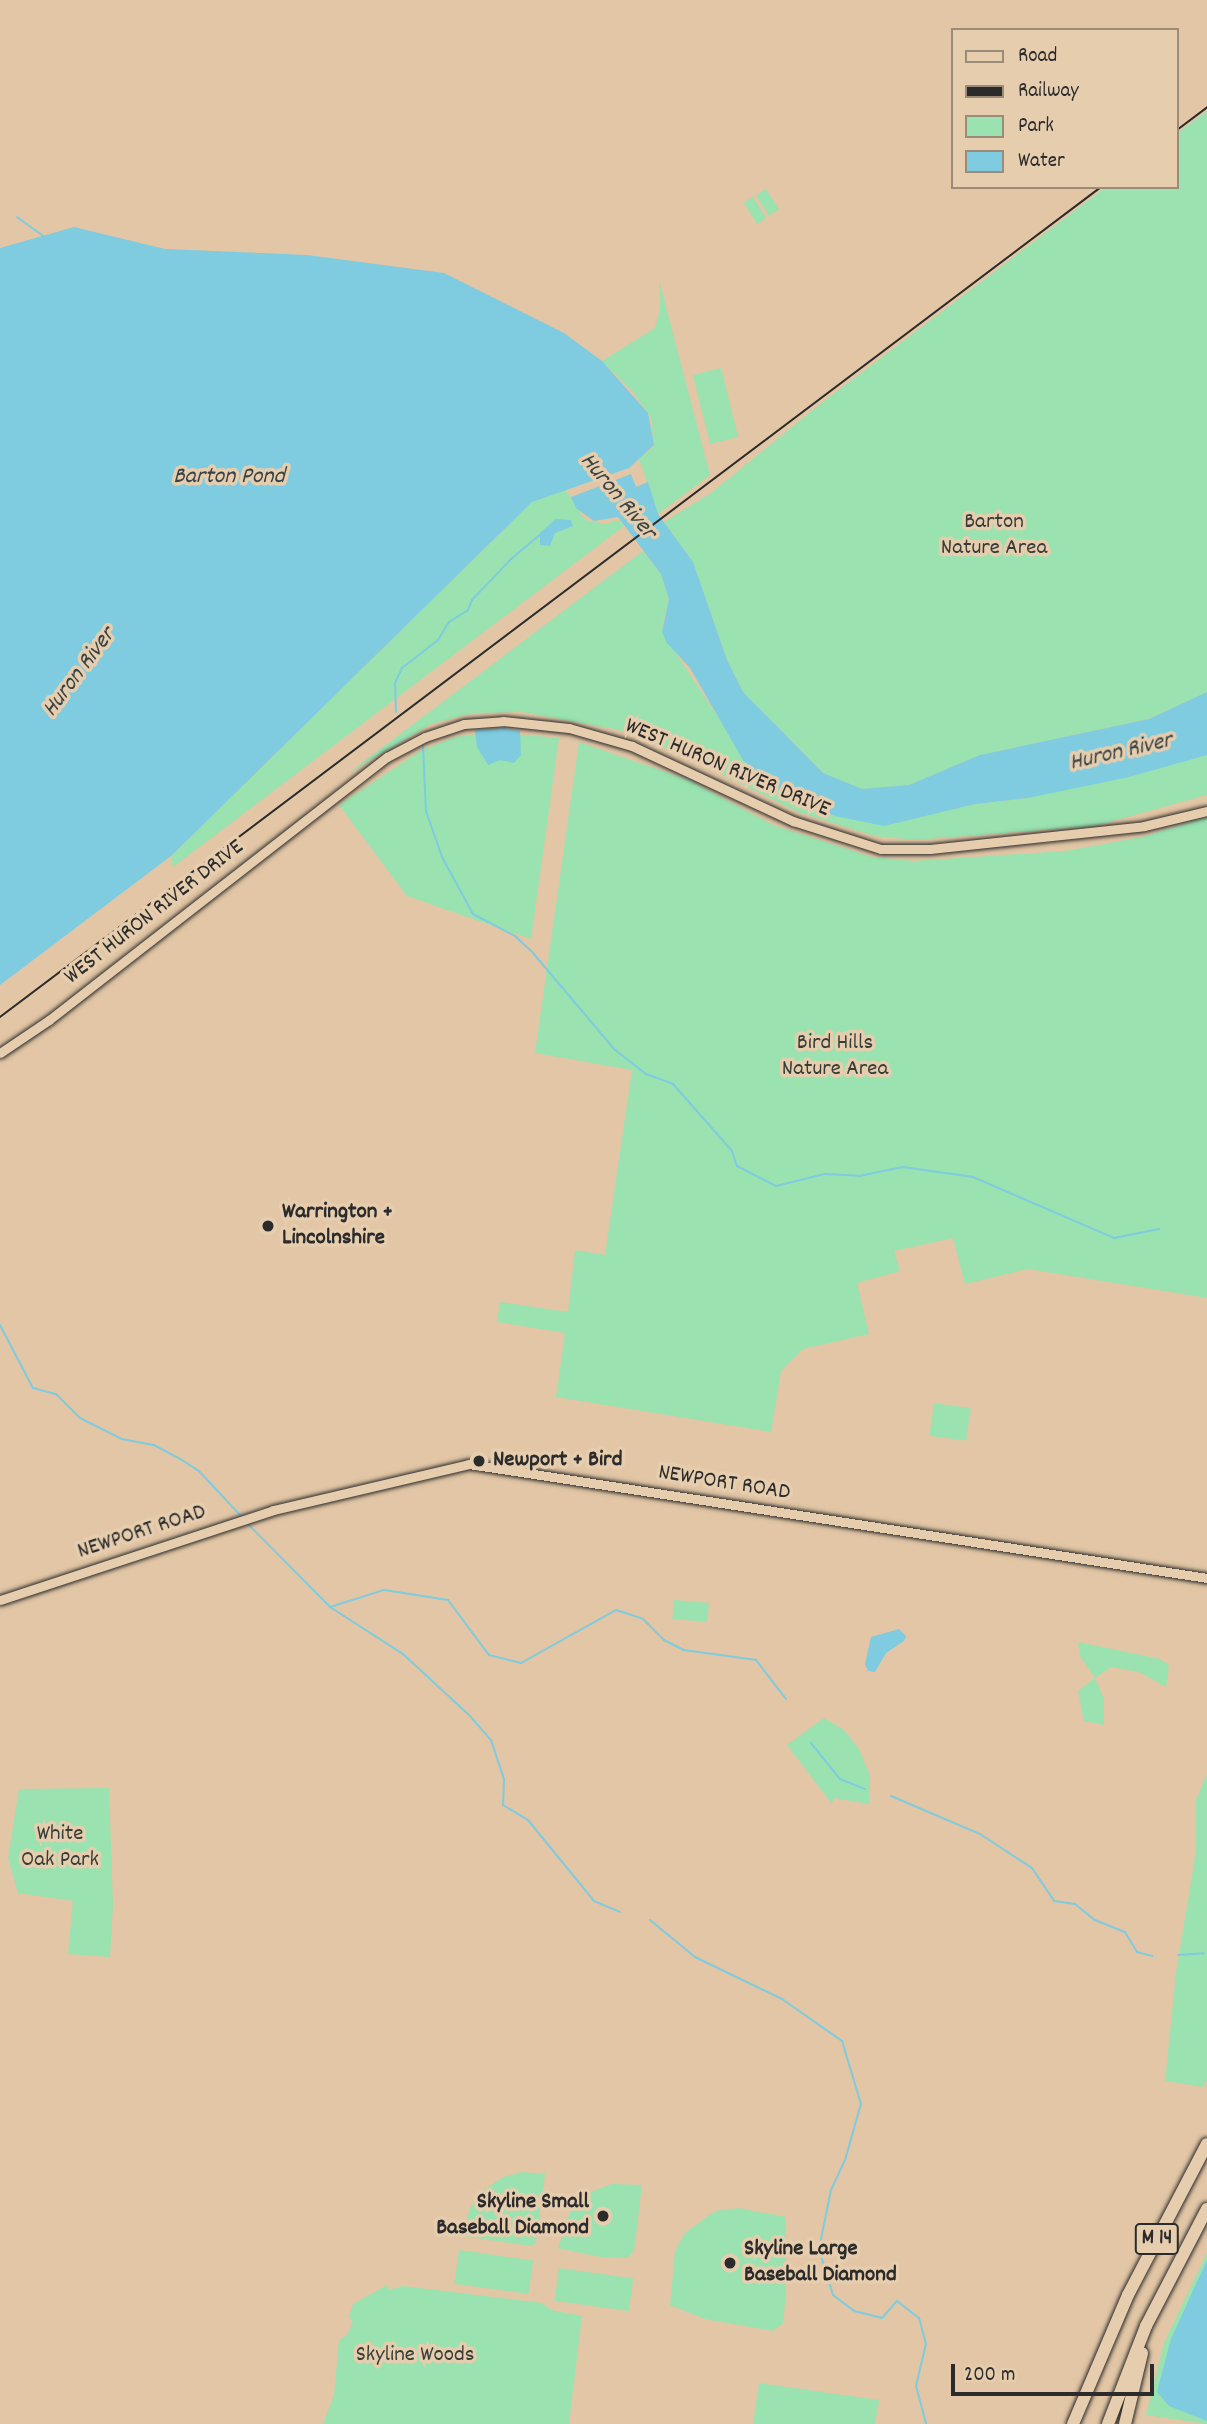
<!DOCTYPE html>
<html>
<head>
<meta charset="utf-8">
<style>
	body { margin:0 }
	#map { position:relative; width:1207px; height:2424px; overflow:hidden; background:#e2c6a5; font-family:Dekko,sans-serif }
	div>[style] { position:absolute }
	.green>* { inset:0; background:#9ae2b0; transform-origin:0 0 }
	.water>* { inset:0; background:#7fcbdf }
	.stream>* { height:2px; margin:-1px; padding:0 1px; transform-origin:1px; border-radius:1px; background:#7fcbdf }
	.roads { filter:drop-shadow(0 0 2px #2b2b2b) drop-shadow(0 0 2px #2b2b2b) }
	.tertiary>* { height:9px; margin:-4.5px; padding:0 4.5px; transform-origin:4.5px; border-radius:4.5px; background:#e6cdae }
	.motorway>* { height:12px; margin:-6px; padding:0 6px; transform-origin:6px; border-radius:6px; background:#e6cdae }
	.rail>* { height:2px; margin:-1px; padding:0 1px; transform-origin:1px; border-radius:1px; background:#2b2b2b }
	.dots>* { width:19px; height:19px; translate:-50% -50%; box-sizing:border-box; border:4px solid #e6cdae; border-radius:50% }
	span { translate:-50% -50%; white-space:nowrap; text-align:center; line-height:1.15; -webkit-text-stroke:7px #e6cdae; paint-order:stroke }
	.shield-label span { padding:2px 5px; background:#e6cdae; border:2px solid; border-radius:5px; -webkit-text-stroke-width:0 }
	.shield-label { font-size:21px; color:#2b2b2b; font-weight:700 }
	.park-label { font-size:23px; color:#363d38 }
	.street-label { font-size:23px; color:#2b2b2b }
	.poi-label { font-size:23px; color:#2b2b2b; font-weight:700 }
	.left { translate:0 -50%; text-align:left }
	.right { translate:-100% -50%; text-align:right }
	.water-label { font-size:24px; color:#384346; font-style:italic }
	.legend { position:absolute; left:951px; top:28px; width:228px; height:161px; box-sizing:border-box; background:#e6cdae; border:2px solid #9b8c7a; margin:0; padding:9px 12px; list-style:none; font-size:21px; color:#2b2b2b }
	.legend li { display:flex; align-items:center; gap:14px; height:35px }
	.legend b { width:35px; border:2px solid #9b8c7a }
	.scale { position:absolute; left:951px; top:2364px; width:203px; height:32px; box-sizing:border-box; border:4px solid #2b2b2b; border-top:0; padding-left:9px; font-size:21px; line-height:24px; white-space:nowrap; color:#2b2b2b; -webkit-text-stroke:5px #e6cdae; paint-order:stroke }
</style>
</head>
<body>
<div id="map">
	<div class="green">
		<i style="clip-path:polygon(1207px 111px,1207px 692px,1148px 719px,980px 755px,909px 785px,862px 789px,823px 773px,743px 692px,727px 660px,693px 562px,664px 522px,711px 493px,819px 405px,1106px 187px,1177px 187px,1177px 133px)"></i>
		<i style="left:766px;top:189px;width:24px;height:12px;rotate:57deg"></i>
		<i style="left:753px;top:197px;width:25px;height:11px;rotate:58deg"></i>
		<i style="clip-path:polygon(659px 280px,710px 475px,658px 514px,639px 459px,653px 447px,652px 419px,633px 392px,602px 361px,655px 328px,660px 310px)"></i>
		<i style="left:721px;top:368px;width:71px;height:29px;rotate:76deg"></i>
		<i style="clip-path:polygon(564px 487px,585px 520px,604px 524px,620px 520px,624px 526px,173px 867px,171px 856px,532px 502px)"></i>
		<i style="clip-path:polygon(643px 551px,661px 574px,669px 600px,662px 626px,677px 655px,714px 711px,787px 797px,975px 804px,1028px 798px,1207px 755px,1207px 795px,1095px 826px,915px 840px,874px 836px,798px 812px,691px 759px,619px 730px,522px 712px,473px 713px,431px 724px,346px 775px)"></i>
		<i style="clip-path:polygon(491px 732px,559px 738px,531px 939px,407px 896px,339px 805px,420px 751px,455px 737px)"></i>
		<i style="clip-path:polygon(579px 742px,689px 780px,773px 825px,872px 857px,914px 861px,1065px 851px,1142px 837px,1207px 817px,1207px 1298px,1028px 1269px,965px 1284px,953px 1238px,894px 1251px,900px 1271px,857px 1283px,869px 1334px,803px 1349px,781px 1371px,771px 1432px,556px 1397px,565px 1333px,497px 1322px,500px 1302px,568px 1312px,575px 1250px,605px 1255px,632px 1070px,535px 1053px)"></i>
		<i style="left:934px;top:1403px;width:37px;height:33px;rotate:8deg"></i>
		<i style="left:674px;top:1600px;width:35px;height:19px;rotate:5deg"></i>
		<i style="clip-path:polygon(1078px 1642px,1160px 1659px,1169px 1665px,1166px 1687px,1139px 1672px,1111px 1667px,1095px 1678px,1104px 1699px,1104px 1725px,1084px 1721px,1078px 1691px,1095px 1678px,1080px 1656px)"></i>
		<i style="clip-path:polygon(824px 1718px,844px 1730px,859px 1749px,870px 1776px,869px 1804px,834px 1798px,832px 1804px,787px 1745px)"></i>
		<i style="clip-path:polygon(1207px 1774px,1207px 2080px,1203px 2087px,1165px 2081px,1176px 1973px,1196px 1851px,1196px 1800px)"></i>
		<i style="clip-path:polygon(109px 1788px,113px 1905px,110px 1957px,68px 1954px,73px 1901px,18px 1893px,8px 1858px,19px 1789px)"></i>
		<i style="clip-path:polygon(523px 2172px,545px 2174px,536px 2243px,531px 2246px,463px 2236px,470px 2208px,484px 2190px,503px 2177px)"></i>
		<i style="clip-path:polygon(612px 2184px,642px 2185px,634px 2251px,627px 2258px,600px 2257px,558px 2248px,571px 2209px,590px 2192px)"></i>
		<i style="clip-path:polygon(738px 2208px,786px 2217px,786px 2293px,783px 2323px,773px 2331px,705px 2319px,670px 2305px,675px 2251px,685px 2233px,715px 2211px)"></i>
		<i style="left:459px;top:2250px;width:75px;height:34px;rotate:8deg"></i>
		<i style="clip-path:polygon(1207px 2253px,1207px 2424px,1146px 2415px,1164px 2343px)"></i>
		<i style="left:559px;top:2268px;width:75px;height:33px;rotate:8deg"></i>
		<i style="clip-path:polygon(387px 2285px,389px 2290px,403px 2286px,542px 2303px,551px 2310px,582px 2316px,569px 2424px,323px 2424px,334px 2395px,339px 2340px,347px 2335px,353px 2322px,349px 2317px,353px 2304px)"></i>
		<i style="clip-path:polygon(759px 2383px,879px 2400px,875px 2424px,753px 2424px)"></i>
	</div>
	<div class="water">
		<i style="clip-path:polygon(74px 227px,165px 249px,307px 255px,444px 273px,564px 333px,602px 361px,648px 413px,654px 445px,629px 468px,532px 502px,171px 856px,0 985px,0 248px)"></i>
		<i style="clip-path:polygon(631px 474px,636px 487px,648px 482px,658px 514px,693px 562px,727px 660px,743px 692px,823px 773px,862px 789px,909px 785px,980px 755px,1149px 719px,1207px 692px,1207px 755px,1129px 777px,1028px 798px,975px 804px,884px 826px,835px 816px,787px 797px,743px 760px,690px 668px,667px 643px,662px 632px,669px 599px,661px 574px,618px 517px,594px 521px,576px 508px,571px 497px)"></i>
		<i style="clip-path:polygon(556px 519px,571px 520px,573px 526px,555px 533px,550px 546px,540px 545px,540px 533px)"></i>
		<i style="clip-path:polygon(504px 728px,520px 731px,521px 755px,514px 763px,500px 760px,488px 765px,477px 747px,475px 730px)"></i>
		<i style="clip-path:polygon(899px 1629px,906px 1636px,904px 1641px,886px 1653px,875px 1672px,868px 1671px,865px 1664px,871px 1637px)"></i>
		<i style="clip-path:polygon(1207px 2260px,1207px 2421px,1169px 2406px,1157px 2392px,1171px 2339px)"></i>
	</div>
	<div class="stream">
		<i style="left:17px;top:217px;width:32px;rotate:36deg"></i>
		<i style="left:396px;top:712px;width:29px;rotate:-92deg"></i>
		<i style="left:395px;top:683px;width:17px;rotate:-65deg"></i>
		<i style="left:402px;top:668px;width:46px;rotate:-37.9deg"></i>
		<i style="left:438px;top:640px;width:21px;rotate:-59deg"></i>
		<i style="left:449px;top:622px;width:22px;rotate:-32deg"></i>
		<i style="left:468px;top:610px;width:11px;rotate:-68deg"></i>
		<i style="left:472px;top:600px;width:57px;rotate:-46.4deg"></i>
		<i style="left:511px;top:559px;width:39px;rotate:-40deg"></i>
		<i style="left:423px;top:746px;width:65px;rotate:87.4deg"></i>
		<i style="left:426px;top:811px;width:49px;rotate:70.8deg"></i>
		<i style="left:442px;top:857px;width:65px;rotate:61.5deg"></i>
		<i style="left:473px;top:914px;width:47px;rotate:27.6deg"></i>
		<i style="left:515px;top:936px;width:25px;rotate:43deg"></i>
		<i style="left:533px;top:953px;width:126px;rotate:49.8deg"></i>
		<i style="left:614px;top:1049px;width:41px;rotate:38deg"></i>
		<i style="left:646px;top:1074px;width:29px;rotate:20deg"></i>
		<i style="left:673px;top:1084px;width:89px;rotate:48.6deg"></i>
		<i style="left:732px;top:1151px;width:16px;rotate:72deg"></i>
		<i style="left:737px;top:1166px;width:44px;rotate:27.1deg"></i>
		<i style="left:776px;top:1186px;width:50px;rotate:-13.8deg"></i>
		<i style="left:825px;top:1174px;width:34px;rotate:3deg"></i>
		<i style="left:859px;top:1176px;width:45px;rotate:-11.6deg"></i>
		<i style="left:903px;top:1167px;width:71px;rotate:8.1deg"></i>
		<i style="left:973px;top:1177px;width:154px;rotate:23.4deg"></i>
		<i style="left:1114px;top:1238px;width:46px;rotate:-11.3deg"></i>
		<i style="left:0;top:1325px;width:71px;rotate:62.4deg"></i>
		<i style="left:33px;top:1388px;width:24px;rotate:15deg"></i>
		<i style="left:56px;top:1394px;width:34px;rotate:45deg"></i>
		<i style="left:80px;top:1418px;width:47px;rotate:26.6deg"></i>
		<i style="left:122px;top:1439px;width:33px;rotate:11deg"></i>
		<i style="left:154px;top:1445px;width:32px;rotate:28deg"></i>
		<i style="left:182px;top:1460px;width:20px;rotate:33deg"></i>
		<i style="left:199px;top:1471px;width:60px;rotate:47deg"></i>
		<i style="left:246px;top:1522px;width:120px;rotate:45.3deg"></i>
		<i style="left:330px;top:1607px;width:87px;rotate:32.8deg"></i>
		<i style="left:403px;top:1654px;width:91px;rotate:42.8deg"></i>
		<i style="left:470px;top:1716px;width:32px;rotate:49deg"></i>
		<i style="left:491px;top:1740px;width:41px;rotate:71.6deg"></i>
		<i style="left:504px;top:1779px;width:26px;rotate:92deg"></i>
		<i style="left:503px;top:1805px;width:29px;rotate:31deg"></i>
		<i style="left:528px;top:1820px;width:104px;rotate:50.8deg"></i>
		<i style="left:594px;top:1901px;width:28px;rotate:23deg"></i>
		<i style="left:330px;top:1607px;width:57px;rotate:-17.5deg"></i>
		<i style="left:384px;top:1590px;width:65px;rotate:8.9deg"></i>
		<i style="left:448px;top:1600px;width:69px;rotate:53.3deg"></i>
		<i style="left:489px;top:1655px;width:33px;rotate:14deg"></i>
		<i style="left:521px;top:1663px;width:109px;rotate:-29.2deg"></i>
		<i style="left:616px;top:1610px;width:28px;rotate:18deg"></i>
		<i style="left:643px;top:1619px;width:30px;rotate:45deg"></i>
		<i style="left:664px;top:1640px;width:22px;rotate:27deg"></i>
		<i style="left:684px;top:1650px;width:73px;rotate:7.9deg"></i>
		<i style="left:756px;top:1660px;width:49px;rotate:52.4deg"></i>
		<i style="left:811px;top:1743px;width:46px;rotate:51.1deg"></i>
		<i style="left:840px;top:1779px;width:27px;rotate:22deg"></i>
		<i style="left:891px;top:1796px;width:97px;rotate:23.1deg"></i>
		<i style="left:980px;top:1834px;width:62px;rotate:33.2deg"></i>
		<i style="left:1032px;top:1868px;width:40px;rotate:56deg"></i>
		<i style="left:1054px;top:1901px;width:21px;rotate:8deg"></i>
		<i style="left:1075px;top:1904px;width:26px;rotate:39deg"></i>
		<i style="left:1095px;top:1920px;width:32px;rotate:22deg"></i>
		<i style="left:1125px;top:1932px;width:23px;rotate:59deg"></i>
		<i style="left:1137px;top:1952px;width:16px;rotate:15deg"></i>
		<i style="left:650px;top:1920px;width:58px;rotate:39.4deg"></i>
		<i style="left:695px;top:1957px;width:97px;rotate:25.8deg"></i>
		<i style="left:782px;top:1999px;width:73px;rotate:35deg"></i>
		<i style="left:842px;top:2041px;width:66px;rotate:73.2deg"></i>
		<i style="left:861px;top:2104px;width:58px;rotate:105.9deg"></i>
		<i style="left:845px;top:2160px;width:33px;rotate:115deg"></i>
		<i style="left:831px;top:2190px;width:60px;rotate:101.5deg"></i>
		<i style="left:819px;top:2249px;width:48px;rotate:73.1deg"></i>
		<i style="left:833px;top:2295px;width:26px;rotate:37deg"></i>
		<i style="left:854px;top:2311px;width:29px;rotate:14deg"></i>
		<i style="left:882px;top:2318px;width:23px;rotate:-49deg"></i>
		<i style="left:897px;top:2301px;width:28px;rotate:38deg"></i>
		<i style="left:919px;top:2318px;width:27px;rotate:75deg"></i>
		<i style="left:926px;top:2344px;width:43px;rotate:103.4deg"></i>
		<i style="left:916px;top:2386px;width:39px;rotate:75deg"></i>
		<i style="left:1178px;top:1955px;width:26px;rotate:-4deg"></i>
	</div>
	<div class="roads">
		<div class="tertiary">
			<i style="left:0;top:1053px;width:59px;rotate:-34deg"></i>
			<i style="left:49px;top:1020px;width:428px;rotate:-37.9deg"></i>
			<i style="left:387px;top:757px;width:43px;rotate:-27.8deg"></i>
			<i style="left:425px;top:737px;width:41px;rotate:-18.4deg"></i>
			<i style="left:464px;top:724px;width:39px;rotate:-4deg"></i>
			<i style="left:503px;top:721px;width:66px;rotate:6.1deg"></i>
			<i style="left:569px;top:728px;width:66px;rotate:15.9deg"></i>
			<i style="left:632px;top:746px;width:178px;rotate:25deg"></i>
			<i style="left:793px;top:821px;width:92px;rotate:17.7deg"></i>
			<i style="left:881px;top:849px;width:49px"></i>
			<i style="left:930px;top:849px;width:215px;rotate:-6.1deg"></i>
			<i style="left:1144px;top:826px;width:65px;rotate:-13.4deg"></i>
			<i style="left:0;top:1600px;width:287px;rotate:-18.2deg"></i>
			<i style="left:273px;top:1510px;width:201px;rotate:-13.2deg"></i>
			<i style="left:469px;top:1464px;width:747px;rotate:8.78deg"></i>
		</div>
		<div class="motorway">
			<i style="left:1073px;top:2424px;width:140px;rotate:-66.9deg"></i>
			<i style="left:1128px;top:2295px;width:170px;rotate:-62.4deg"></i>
			<i style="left:1108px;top:2424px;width:105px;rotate:-68.8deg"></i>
			<i style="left:1146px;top:2326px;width:132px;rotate:-62.5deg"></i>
			<i style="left:1125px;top:2424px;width:73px;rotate:-76.5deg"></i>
		</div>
	</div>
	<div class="rail">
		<i style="left:1177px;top:130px;width:38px;rotate:-37deg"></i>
		<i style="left:0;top:1017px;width:1379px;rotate:-37.01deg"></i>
	</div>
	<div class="dots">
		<i style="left:268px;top:1226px;background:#2b2b2b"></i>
		<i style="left:479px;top:1461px;background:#2b2b2b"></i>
		<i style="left:603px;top:2216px;background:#2b2b2b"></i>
		<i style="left:730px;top:2263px;background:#2b2b2b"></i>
	</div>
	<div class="shield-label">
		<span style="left:1157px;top:2239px">M 14</span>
	</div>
	<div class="park-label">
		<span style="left:994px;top:536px">Barton<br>Nature Area</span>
		<span style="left:835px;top:1057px">Bird Hills<br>Nature Area</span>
		<span style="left:60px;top:1848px">White<br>Oak Park</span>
		<span style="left:415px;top:2356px">Skyline Woods</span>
	</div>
	<div class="street-label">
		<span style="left:727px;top:769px;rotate:23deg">WEST HURON RIVER DRIVE</span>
		<span style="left:155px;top:913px;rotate:-38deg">WEST HURON RIVER DRIVE</span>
		<span style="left:724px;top:1484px;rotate:9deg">NEWPORT ROAD</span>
		<span style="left:142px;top:1533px;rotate:-18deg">NEWPORT ROAD</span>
	</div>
	<div class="poi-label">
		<span class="left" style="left:282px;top:1226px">Warrington +<br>Lincolnshire</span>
		<span class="left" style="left:493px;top:1461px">Newport + Bird</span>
		<span class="right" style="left:589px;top:2216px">Skyline Small<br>Baseball Diamond</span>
		<span class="left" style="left:744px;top:2263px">Skyline Large<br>Baseball Diamond</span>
	</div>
	<div class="water-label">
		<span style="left:229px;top:478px">Barton Pond</span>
		<span style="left:617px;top:497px;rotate:50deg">Huron River</span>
		<span style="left:80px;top:673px;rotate:-53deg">Huron River</span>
		<span style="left:1121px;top:753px;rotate:-13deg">Huron River</span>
	</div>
	<ul class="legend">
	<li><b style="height:9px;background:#e6cdae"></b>Road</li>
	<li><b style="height:9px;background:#2b2b2b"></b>Railway</li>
	<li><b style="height:19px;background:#9ae2b0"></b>Park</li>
	<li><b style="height:19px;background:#7fcbdf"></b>Water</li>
	</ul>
	<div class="scale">200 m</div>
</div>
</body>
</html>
